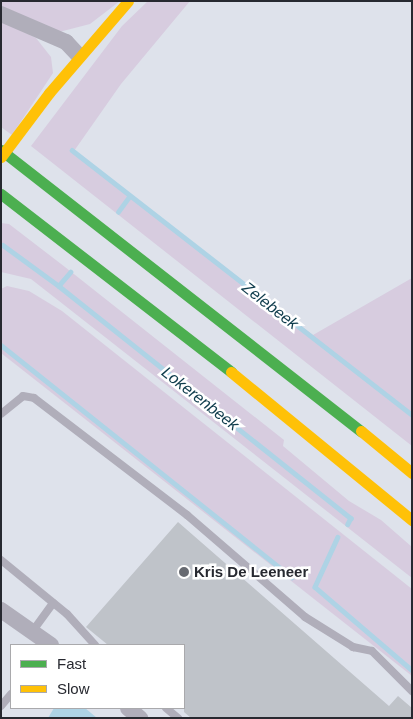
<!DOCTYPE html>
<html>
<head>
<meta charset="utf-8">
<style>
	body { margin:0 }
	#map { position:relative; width:413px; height:719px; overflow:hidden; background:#dee2eb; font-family:Helvetica,sans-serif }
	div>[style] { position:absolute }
	.green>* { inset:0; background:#d7ccdf }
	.water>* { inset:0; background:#aed3e5 }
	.stream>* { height:4.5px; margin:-2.25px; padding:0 2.25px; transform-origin:2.25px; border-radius:2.25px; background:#aed3e5 }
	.building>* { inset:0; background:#bfc3c9 }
	.lane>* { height:8px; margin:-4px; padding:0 4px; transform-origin:4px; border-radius:4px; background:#b0aeba }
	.street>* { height:16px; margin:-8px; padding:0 8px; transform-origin:8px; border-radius:8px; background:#b0aeba }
	.fast>* { height:11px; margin:-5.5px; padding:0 5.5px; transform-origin:5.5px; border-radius:5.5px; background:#4caf50 }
	.slow>* { height:11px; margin:-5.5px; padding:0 5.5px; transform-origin:5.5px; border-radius:5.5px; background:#ffc107 }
	.slow-bridge>* { height:11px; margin:-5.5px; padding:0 5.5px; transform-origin:5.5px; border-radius:5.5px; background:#ffc107 }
	.dots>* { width:14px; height:14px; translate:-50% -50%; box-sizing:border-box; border:2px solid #fff; border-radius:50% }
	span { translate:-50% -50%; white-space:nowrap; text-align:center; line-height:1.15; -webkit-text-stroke:5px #fff; paint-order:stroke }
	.poi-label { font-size:15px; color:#272930; font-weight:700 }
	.left { translate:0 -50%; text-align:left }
	.water-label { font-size:16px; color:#0f3c4c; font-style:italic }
	.frame { position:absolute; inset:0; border:2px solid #272930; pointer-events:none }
	.legend { position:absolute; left:10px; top:644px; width:175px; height:65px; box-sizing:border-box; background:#fff; border:1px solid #a9a9ac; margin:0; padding:6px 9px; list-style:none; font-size:15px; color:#272930 }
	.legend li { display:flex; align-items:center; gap:10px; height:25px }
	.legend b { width:25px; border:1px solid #a9a9ac }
</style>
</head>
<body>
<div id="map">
	<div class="green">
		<i style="clip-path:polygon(1px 1px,120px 1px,90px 24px,59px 32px,1px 9px)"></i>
		<i style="clip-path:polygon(148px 1px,190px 1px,121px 84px,74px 151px,313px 335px,412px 278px,412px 446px,31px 146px,122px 26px)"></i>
		<i style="clip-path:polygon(1px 20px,36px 38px,51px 57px,53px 73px,12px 135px,1px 127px)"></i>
		<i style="clip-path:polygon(1px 223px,9px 224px,65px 267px,284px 440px,283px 446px,349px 501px,381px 520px,412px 547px,412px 578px,31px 279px,1px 272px)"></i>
		<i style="clip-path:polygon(7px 286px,29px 291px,62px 311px,412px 589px,412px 676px,1px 353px,1px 289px)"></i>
	</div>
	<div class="water">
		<i style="clip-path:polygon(54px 708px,85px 708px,97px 718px,48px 718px)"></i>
	</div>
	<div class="stream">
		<i style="left:72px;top:150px;width:431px;rotate:37.9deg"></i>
		<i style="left:118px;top:212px;width:19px;rotate:-54deg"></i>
		<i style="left:3px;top:245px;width:69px;rotate:36.2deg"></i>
		<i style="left:71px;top:272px;width:18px;rotate:131deg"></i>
		<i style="left:59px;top:286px;width:373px;rotate:38.5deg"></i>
		<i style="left:351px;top:518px;width:7px;rotate:117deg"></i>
		<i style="left:1px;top:345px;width:372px;rotate:38.6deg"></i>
		<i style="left:338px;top:537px;width:55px;rotate:114.7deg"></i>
		<i style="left:315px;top:587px;width:128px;rotate:40.6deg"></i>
	</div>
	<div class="building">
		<i style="clip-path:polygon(178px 522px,389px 706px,398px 696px,412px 708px,412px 718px,191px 718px,184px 712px,184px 645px,108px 645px,86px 627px)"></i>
	</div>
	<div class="lane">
		<i style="left:1px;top:414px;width:28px;rotate:-39deg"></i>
		<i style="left:23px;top:396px;width:11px;rotate:10deg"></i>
		<i style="left:34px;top:398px;width:193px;rotate:37.4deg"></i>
		<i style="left:187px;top:515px;width:156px;rotate:40.8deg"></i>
		<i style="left:305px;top:617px;width:57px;rotate:32deg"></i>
		<i style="left:353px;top:647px;width:19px;rotate:12deg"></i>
		<i style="left:372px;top:651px;width:57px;rotate:45deg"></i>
		<i style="left:1px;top:560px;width:85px;rotate:39.3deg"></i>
		<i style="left:67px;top:614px;width:42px;rotate:47.9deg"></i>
		<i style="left:32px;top:632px;width:36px;rotate:-54deg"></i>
		<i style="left:1px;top:706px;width:16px;rotate:-50deg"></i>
		<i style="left:166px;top:708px;width:16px;rotate:40deg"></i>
	</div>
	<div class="street">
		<i style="left:1px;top:14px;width:71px;rotate:23.3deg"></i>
		<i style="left:66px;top:42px;width:18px;rotate:47deg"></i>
		<i style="left:1px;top:610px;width:61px;rotate:35deg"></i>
		<i style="left:128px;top:708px;width:16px;rotate:40deg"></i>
	</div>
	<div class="fast">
		<i style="left:1px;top:150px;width:457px;rotate:38deg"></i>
		<i style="left:1px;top:194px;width:291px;rotate:37.7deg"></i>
	</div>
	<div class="slow">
		<i style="left:49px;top:93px;width:121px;rotate:-49.3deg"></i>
		<i style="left:231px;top:372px;width:234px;rotate:39.3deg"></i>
		<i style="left:361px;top:431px;width:66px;rotate:39.5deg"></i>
	</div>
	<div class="slow-bridge">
		<i style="left:1px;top:157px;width:80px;rotate:-53.1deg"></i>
	</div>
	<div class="dots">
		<i style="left:184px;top:572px;background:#676a71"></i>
	</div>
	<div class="poi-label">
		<span class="left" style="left:194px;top:572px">Kris De Leeneer</span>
	</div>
	<div class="water-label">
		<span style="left:270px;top:306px;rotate:38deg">Zelebeek</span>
		<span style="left:200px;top:399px;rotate:38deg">Lokerenbeek</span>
	</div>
	<div class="frame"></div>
	<ul class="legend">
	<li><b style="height:6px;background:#4caf50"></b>Fast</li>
	<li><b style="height:6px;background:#ffc107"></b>Slow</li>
	</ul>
</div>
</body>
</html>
